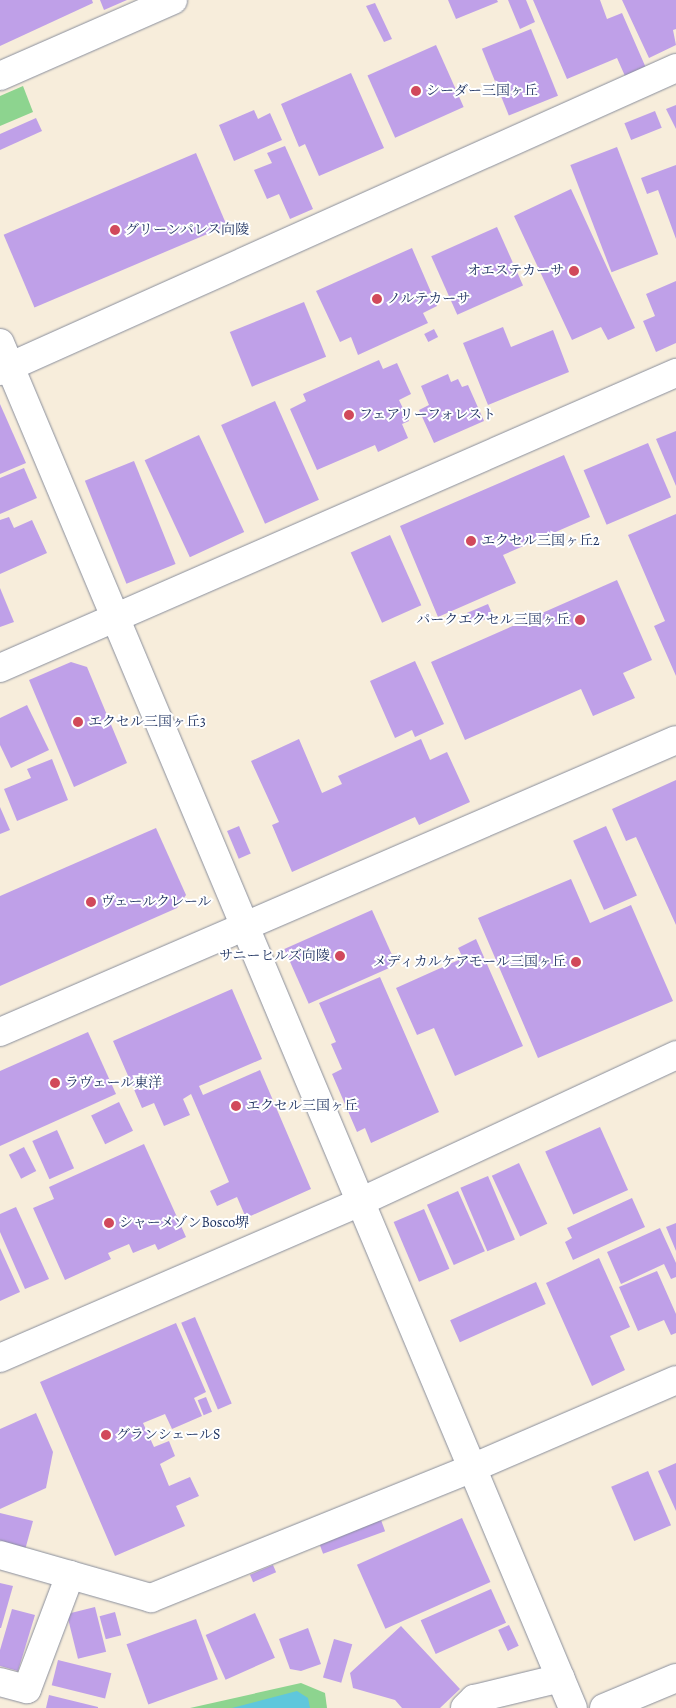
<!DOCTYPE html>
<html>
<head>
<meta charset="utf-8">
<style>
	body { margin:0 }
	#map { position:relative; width:676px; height:1708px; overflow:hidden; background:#f7eddb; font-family:Alegreya,"Noto Serif JP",serif }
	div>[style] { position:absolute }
	.green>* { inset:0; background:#8dd48f }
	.water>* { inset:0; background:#5fc7dc }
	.building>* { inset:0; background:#bfa0e8; transform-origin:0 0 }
	.roads { filter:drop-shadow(0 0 1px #898e9c) drop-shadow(0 0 1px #898e9c) }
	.street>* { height:28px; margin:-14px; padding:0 14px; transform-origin:14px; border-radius:14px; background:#fff }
	.secondary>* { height:28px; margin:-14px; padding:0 14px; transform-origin:14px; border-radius:14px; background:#fff }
	.dots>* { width:14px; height:14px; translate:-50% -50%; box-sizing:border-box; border:2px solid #fff; border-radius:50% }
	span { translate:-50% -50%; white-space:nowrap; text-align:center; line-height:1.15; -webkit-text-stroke:4px #fff; paint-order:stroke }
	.poi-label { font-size:14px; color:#1b2f5e }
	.left { translate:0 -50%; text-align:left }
	.right { translate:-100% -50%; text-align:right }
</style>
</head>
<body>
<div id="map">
	<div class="green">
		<i style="clip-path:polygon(23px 86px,33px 112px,0 126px,0 96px)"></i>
		<i style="clip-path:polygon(301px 1683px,325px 1693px,327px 1708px,190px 1708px)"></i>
	</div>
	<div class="water">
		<i style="clip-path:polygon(297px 1691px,308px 1698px,310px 1708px,232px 1708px)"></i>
	</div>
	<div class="building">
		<i style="clip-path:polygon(0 0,92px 0,93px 3px,0 46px)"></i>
		<i style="clip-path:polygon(100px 0,127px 0,104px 10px)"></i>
		<i style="clip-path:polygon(448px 0,497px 0,498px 2px,456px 19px)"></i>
		<i style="clip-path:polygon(508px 0,526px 0,535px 22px,520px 29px)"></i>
		<i style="clip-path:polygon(533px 0,600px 0,607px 19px,622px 13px,646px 68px,625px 76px,617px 58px,567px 79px)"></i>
		<i style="clip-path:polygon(622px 0,676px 0,676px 29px,673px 30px,676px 45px,649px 58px)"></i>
		<i style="clip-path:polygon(375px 3px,392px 39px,384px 42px,366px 6px)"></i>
		<i style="left:531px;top:29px;width:72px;height:53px;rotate:68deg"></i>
		<i style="left:436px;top:45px;width:68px;height:75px;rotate:66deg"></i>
		<i style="clip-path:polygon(351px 73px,384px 148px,319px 176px,305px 144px,299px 147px,281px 104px)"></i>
		<i style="clip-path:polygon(676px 105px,676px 129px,666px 109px)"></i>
		<i style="clip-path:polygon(254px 110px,258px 119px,270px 113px,282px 140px,234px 161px,219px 125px)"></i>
		<i style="left:655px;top:111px;width:18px;height:33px;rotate:68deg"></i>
		<i style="clip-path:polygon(36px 118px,42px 131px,0 150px,0 134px)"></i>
		<i style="clip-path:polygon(285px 146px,313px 209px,290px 219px,279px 194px,267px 199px,254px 170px,272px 163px,267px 153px)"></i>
		<i style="left:617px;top:147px;width:115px;height:50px;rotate:69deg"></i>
		<i style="left:196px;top:153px;width:79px;height:209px;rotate:67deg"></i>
		<i style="clip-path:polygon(676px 165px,676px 239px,658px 190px,647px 194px,641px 178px)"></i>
		<i style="clip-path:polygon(571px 189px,635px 328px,608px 340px,601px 327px,572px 340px,514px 216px)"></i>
		<i style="left:497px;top:227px;width:64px;height:72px;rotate:66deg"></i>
		<i style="clip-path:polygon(412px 248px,437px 306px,423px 313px,428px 323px,358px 355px,351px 337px,340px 342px,316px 291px)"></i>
		<i style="clip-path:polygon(676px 281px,676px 343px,656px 352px,643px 321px,655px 316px,646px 294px)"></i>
		<i style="left:304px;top:302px;width:59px;height:80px;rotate:68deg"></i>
		<i style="clip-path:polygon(503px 327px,511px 347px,553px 330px,569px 372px,488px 405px,463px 343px)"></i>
		<i style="left:434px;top:329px;width:9px;height:11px;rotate:63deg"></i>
		<i style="clip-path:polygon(379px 360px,383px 369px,397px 363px,411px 394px,399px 400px,409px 421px,402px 424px,408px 438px,378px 452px,375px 445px,317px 470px,290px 409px,306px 401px,303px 394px)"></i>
		<i style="clip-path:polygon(448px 374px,451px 382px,458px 379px,462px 387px,468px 385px,484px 421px,434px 443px,419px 410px,429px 405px,421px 386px)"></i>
		<i style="left:275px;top:401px;width:108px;height:59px;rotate:66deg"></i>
		<i style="clip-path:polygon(0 404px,26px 463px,0 474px)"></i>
		<i style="clip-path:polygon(676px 431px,676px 486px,656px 439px)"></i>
		<i style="left:199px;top:435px;width:107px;height:60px;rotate:65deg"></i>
		<i style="left:648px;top:443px;width:59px;height:70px;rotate:67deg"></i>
		<i style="clip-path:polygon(564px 455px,590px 517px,503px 555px,516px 583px,438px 617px,400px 526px)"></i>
		<i style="left:134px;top:461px;width:111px;height:53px;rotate:68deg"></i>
		<i style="clip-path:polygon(24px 468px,37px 498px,0 514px,0 478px)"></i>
		<i style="clip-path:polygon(676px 514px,676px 676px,654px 626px,665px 621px,628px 535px)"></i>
		<i style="clip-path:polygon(9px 517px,14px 528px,32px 520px,47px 553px,0 574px,0 520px)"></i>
		<i style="left:390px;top:535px;width:77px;height:43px;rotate:66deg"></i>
		<i style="clip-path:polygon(617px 580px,652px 660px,623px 673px,635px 698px,593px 716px,581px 689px,465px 740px,431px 662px)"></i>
		<i style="clip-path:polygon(0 588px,14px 622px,0 627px)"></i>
		<i style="left:488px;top:604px;width:13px;height:23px;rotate:67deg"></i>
		<i style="clip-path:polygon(415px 661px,444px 724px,415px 737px,412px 730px,395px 738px,370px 681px)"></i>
		<i style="clip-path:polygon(71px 662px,87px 667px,127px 763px,74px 787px,29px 680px)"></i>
		<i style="clip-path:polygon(27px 705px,49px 750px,11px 768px,0 745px,0 718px)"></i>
		<i style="clip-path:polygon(299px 739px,322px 793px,342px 784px,338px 776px,421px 739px,430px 760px,447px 752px,470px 802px,419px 825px,415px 817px,292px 872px,272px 825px,279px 822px,251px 761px)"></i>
		<i style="clip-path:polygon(52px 759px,68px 800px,17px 821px,4px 789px,31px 778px,27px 769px)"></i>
		<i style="clip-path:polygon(676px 780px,676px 925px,636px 837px,626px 841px,612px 809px)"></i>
		<i style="clip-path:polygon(0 807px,10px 830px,0 834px)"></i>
		<i style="left:239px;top:826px;width:30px;height:13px;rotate:67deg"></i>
		<i style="left:606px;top:826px;width:76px;height:36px;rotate:66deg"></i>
		<i style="clip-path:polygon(156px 828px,186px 895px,177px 908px,0 986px,0 896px)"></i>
		<i style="clip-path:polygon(571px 879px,590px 923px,631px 905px,673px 1001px,538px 1058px,478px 918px)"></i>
		<i style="left:372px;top:910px;width:60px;height:96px;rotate:66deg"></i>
		<i style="clip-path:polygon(476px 939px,523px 1046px,455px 1076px,434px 1028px,417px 1035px,396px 988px,463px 958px,458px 948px)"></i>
		<i style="clip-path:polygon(380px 977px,439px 1112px,371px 1143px,365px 1128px,357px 1132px,332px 1074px,342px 1069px,331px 1044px,336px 1042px,319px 1003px)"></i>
		<i style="clip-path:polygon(232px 989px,262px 1059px,199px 1086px,203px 1095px,260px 1070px,311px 1189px,246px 1218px,237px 1197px,217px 1206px,210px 1191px,229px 1182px,191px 1094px,183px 1099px,190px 1115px,164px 1126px,154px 1103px,142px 1108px,113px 1041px)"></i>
		<i style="clip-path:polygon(88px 1032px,116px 1094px,0 1146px,0 1071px)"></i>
		<i style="left:119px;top:1102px;width:32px;height:31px;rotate:64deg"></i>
		<i style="left:600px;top:1127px;width:69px;height:60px;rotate:66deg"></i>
		<i style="left:57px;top:1130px;width:42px;height:27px;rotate:66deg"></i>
		<i style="clip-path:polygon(144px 1144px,186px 1237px,158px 1250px,155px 1244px,133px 1253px,129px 1244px,108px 1253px,111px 1259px,65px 1280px,33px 1208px,54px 1199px,49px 1187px)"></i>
		<i style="left:24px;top:1147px;width:27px;height:17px;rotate:63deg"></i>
		<i style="left:519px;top:1163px;width:67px;height:30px;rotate:65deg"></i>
		<i style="left:488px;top:1176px;width:69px;height:30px;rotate:67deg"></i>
		<i style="left:458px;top:1191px;width:66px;height:34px;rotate:66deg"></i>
		<i style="clip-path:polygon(632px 1198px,645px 1227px,573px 1260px,565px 1242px,572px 1238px,567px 1228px)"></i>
		<i style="clip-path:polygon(16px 1207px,49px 1279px,25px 1289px,0 1232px,0 1214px)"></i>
		<i style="left:424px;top:1209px;width:65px;height:33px;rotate:67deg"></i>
		<i style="clip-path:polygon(676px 1223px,676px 1251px,666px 1227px)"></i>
		<i style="clip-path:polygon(660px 1228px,676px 1263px,676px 1277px,671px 1279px,664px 1264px,621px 1284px,607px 1252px)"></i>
		<i style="clip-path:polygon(0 1248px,20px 1292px,0 1301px)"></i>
		<i style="clip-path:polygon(599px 1258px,630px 1327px,610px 1336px,625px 1370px,592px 1386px,546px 1283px)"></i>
		<i style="clip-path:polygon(657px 1271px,676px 1314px,676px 1333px,671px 1335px,664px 1320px,638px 1331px,619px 1287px)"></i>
		<i style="left:536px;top:1282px;width:24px;height:94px;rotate:66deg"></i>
		<i style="left:195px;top:1317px;width:94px;height:15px;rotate:67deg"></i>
		<i style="clip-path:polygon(176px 1323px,206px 1392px,194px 1398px,202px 1416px,172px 1429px,165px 1414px,143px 1423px,154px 1447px,169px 1441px,175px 1456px,160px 1464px,169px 1486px,190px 1477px,199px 1496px,176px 1506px,185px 1526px,115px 1556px,40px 1382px)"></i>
		<i style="left:206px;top:1397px;width:16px;height:9px;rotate:68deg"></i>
		<i style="clip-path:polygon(36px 1413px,53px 1452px,46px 1488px,0 1509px,0 1429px)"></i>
		<i style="clip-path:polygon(676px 1463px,676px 1511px,658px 1471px)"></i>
		<i style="left:648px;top:1471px;width:59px;height:40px;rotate:67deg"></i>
		<i style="clip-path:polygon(0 1513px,33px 1521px,25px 1550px,0 1543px)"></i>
		<i style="left:462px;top:1518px;width:70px;height:115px;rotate:66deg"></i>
		<i style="left:381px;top:1520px;width:12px;height:66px;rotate:70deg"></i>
		<i style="left:273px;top:1565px;width:8px;height:25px;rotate:67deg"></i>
		<i style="clip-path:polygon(0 1583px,13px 1586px,1px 1628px,0 1628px)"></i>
		<i style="left:491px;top:1589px;width:37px;height:77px;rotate:66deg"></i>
		<i style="left:95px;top:1607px;width:46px;height:29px;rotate:76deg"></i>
		<i style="clip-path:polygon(12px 1609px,35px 1615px,18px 1671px,0 1666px,0 1650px)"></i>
		<i style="left:115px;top:1612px;width:24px;height:16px;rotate:75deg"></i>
		<i style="left:255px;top:1613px;width:49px;height:54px;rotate:66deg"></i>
		<i style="left:196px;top:1619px;width:64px;height:74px;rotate:70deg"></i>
		<i style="left:509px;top:1625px;width:23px;height:12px;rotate:65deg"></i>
		<i style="clip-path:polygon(401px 1626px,460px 1689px,440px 1708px,402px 1708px,395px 1700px,353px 1688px,350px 1673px)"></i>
		<i style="clip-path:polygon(308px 1628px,321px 1664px,301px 1671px,290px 1669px,279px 1639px)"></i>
		<i style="left:334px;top:1639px;width:19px;height:40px;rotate:16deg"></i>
		<i style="left:58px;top:1660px;width:55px;height:26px;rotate:14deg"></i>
		<i style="clip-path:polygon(49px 1695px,98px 1707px,98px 1708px,46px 1708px)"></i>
	</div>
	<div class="roads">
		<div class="street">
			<i style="left:0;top:76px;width:189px;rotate:-23.7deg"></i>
			<i style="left:0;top:371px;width:741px;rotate:-24.14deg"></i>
			<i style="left:0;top:668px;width:738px;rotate:-23.58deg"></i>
			<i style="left:0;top:1358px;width:392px;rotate:-23.4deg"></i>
			<i style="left:360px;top:1202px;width:349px;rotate:-24.9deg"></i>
			<i style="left:0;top:1555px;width:157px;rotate:15.9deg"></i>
			<i style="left:151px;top:1598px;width:346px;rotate:-22deg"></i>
			<i style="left:472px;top:1468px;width:222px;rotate:-23.3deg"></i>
			<i style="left:0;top:1682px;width:28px;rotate:15deg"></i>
			<i style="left:27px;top:1689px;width:122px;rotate:-69.3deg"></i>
			<i style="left:465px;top:1708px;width:13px;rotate:-45deg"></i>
			<i style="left:474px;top:1699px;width:89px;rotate:-13.6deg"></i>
			<i style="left:604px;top:1708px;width:78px;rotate:-22.6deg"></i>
		</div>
		<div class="secondary">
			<i style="left:0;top:343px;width:1480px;rotate:67.23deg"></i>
			<i style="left:0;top:1032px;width:736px;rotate:-23.36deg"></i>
		</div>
	</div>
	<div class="dots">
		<i style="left:416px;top:91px;background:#d1495b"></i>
		<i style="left:115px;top:230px;background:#d1495b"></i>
		<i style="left:574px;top:271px;background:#d1495b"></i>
		<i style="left:377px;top:299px;background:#d1495b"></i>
		<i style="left:349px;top:415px;background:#d1495b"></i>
		<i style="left:471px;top:541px;background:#d1495b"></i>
		<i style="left:580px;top:620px;background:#d1495b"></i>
		<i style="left:78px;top:722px;background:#d1495b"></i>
		<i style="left:91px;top:902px;background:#d1495b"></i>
		<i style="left:340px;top:956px;background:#d1495b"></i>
		<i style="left:576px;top:962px;background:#d1495b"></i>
		<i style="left:55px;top:1083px;background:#d1495b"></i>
		<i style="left:236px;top:1106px;background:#d1495b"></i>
		<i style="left:109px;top:1223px;background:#d1495b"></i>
		<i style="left:106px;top:1435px;background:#d1495b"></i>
	</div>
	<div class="poi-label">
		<span class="left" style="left:426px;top:91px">シーダー三国ヶ丘</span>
		<span class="left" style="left:125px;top:230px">グリーンパレス向陵</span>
		<span class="right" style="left:564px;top:271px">オエステカーサ</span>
		<span class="left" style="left:387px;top:299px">ノルテカーサ</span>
		<span class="left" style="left:359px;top:415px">フェアリーフォレスト</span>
		<span class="left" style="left:481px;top:541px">エクセル三国ヶ丘2</span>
		<span class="right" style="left:570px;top:620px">パークエクセル三国ヶ丘</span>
		<span class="left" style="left:88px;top:722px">エクセル三国ヶ丘3</span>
		<span class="left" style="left:101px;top:902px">ヴェールクレール</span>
		<span class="right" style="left:330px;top:956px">サニーヒルズ向陵</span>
		<span class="right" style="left:566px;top:962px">メディカルケアモール三国ヶ丘</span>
		<span class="left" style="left:65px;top:1083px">ラヴェール東洋</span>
		<span class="left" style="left:246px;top:1106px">エクセル三国ヶ丘</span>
		<span class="left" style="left:119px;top:1223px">シャーメゾンBosco堺</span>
		<span class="left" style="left:116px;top:1435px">グランシェールS</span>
	</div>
</div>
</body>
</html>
